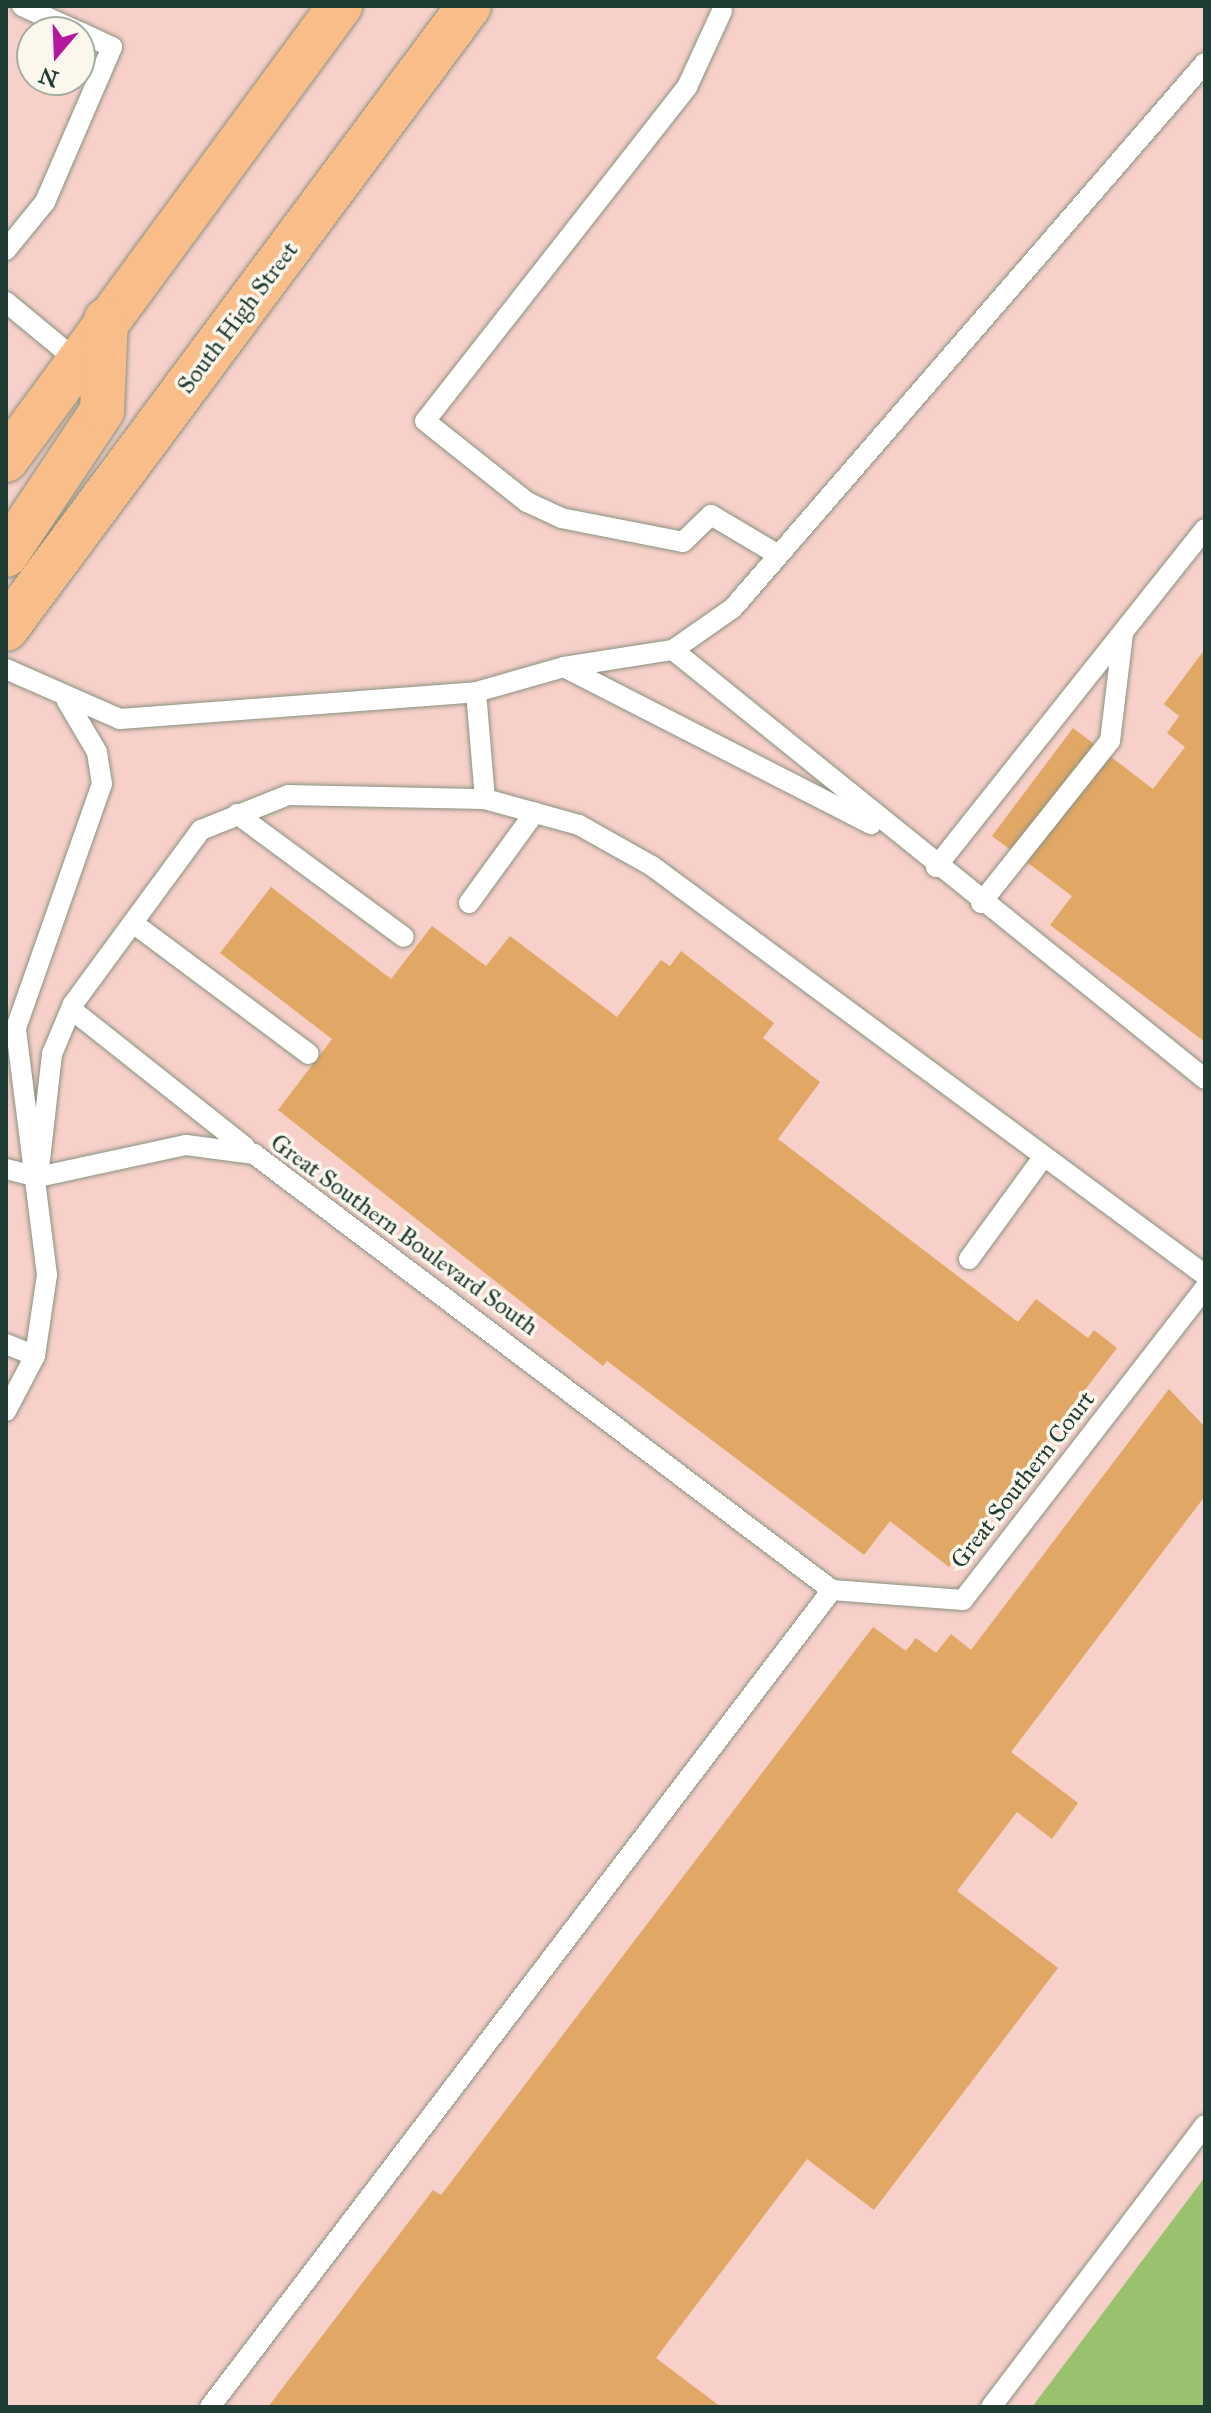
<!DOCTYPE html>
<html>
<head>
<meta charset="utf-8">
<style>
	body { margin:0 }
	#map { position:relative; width:1211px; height:2413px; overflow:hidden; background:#f5e6cd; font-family:"IM FELL Great Primer",serif }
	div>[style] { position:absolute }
	.built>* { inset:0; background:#f7d0c9 }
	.green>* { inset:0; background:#9ac26e }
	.building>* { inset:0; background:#e0a765 }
	.roads { filter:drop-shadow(0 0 2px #8a9280) drop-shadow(0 0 2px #8a9280) }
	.lane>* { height:20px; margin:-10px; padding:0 10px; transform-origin:10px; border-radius:10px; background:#fff }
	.primary>* { height:44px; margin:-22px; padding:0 22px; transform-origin:22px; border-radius:22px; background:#f8bd89 }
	span { translate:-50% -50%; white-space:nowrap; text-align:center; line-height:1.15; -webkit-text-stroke:7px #fbf7ec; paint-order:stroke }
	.street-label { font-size:24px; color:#1f3d34 }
	.frame { position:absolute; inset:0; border:8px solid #1f3d34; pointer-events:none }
	.north { position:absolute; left:16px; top:16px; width:80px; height:80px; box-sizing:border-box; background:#fbf7ec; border:2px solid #a3ada2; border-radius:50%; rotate:199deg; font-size:22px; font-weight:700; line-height:32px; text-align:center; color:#1f3d34 }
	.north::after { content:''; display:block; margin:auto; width:28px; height:36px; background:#b5179e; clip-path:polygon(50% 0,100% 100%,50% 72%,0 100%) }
</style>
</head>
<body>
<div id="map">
	<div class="built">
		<i style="clip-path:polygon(evenodd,6px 6px,1205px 6px,1205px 2177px,1032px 2407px,6px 2407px,6px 6px,32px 32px,80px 32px,80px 80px,32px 80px,32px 32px)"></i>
	</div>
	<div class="green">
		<i style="clip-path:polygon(1205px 2177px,1205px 2407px,1032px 2407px)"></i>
	</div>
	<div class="building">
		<i style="clip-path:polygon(1205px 649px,1205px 1042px,1050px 925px,1072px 896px,992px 836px,1073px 728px,1153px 789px,1185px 747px,1167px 733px,1179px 716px,1164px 704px)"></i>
		<i style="clip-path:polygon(271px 887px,391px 979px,432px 926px,486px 966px,510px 936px,617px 1017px,661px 960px,670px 966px,681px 951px,774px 1023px,763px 1038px,820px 1082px,778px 1139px,1018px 1322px,1036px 1299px,1088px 1338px,1094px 1330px,1117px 1348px,949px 1567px,890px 1521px,864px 1555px,607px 1361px,603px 1366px,278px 1110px,332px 1039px,220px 953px)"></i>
		<i style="clip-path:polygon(1169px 1389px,1205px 1427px,1205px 1496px,1011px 1752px,1078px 1803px,1052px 1839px,1017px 1812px,957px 1891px,1058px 1968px,874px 2210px,807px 2159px,656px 2358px,721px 2407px,268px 2407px,433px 2190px,441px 2195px,873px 1627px,906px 1651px,916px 1638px,936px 1653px,951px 1634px,971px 1650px)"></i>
	</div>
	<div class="roads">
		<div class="lane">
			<i style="left:22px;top:6px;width:63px;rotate:24.5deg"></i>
			<i style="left:722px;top:11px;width:84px;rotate:114.7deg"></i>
			<i style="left:687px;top:87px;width:424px;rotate:128.1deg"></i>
			<i style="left:425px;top:421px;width:130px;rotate:38.5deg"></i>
			<i style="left:527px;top:502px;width:38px;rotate:25deg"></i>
			<i style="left:561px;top:518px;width:124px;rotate:11.1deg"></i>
			<i style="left:683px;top:542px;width:39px;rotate:-44deg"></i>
			<i style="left:711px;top:515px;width:77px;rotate:30.6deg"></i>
			<i style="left:6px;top:250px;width:62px;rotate:-50.9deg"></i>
			<i style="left:45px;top:202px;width:169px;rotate:-66.6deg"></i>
			<i style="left:112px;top:47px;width:35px;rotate:-155deg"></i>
			<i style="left:6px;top:302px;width:91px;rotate:39.6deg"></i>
			<i style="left:673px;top:650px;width:683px;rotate:38.88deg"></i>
			<i style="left:564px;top:667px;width:345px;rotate:27.1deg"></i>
			<i style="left:6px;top:669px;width:124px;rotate:23.7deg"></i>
			<i style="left:120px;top:719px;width:357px;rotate:-4.3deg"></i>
			<i style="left:476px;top:692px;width:91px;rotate:-15.9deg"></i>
			<i style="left:564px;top:667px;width:110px;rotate:-8.9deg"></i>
			<i style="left:673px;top:650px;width:73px;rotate:-35deg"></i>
			<i style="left:733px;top:608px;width:721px;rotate:-49.11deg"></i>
			<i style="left:485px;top:799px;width:98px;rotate:15.5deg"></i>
			<i style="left:579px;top:825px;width:84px;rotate:29.3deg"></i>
			<i style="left:652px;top:866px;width:688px;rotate:36.49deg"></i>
			<i style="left:237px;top:814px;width:207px;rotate:36.4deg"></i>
			<i style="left:936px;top:867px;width:432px;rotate:-51.5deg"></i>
			<i style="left:469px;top:903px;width:112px;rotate:-54deg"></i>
			<i style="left:981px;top:903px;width:207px;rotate:-51.5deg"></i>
			<i style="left:1110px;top:741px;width:109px;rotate:-83.1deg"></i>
			<i style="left:133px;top:923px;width:219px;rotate:36.7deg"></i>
			<i style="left:71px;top:1009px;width:222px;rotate:38.4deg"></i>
			<i style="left:6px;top:1169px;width:33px;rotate:14deg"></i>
			<i style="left:38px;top:1177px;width:151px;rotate:-12.2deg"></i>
			<i style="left:186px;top:1145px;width:69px;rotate:7.5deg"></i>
			<i style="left:254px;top:1154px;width:724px;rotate:37.03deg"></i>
			<i style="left:38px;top:1177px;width:124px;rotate:-83.5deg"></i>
			<i style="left:52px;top:1054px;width:54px;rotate:-67.2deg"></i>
			<i style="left:73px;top:1004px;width:216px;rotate:-53.7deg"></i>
			<i style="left:201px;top:830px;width:94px;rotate:-21.9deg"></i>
			<i style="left:288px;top:795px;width:197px;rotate:1.2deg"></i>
			<i style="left:485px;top:799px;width:107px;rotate:-94.8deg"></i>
			<i style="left:969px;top:1259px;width:127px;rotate:-53.9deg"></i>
			<i style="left:6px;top:1344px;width:31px;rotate:22deg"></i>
			<i style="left:6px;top:1411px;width:62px;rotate:-62.2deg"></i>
			<i style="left:35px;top:1356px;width:82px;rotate:-81.6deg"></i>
			<i style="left:47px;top:1275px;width:249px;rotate:-97.2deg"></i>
			<i style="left:16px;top:1028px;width:259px;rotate:-70.6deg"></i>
			<i style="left:102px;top:784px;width:32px;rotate:-99deg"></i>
			<i style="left:97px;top:752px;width:59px;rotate:-120.5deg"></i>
			<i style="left:832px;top:1590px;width:131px;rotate:4.4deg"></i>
			<i style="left:963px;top:1600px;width:395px;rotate:-52.2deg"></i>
			<i style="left:210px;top:2407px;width:1027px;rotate:-52.72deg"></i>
			<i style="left:991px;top:2407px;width:354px;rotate:-52.8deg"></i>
		</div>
		<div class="primary">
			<i style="left:6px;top:460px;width:564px;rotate:-53.66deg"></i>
			<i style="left:6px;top:555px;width:173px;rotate:-56.3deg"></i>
			<i style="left:102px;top:411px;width:91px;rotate:-87.5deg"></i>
			<i style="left:6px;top:629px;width:776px;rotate:-53.38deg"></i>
		</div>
	</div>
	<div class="street-label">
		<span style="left:238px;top:318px;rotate:-53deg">South High Street</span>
		<span style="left:404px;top:1235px;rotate:36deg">Great Southern Boulevard South</span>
		<span style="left:1023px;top:1480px;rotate:-52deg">Great Southern Court</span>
	</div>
	<div class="frame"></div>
	<div class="north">N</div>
</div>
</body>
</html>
